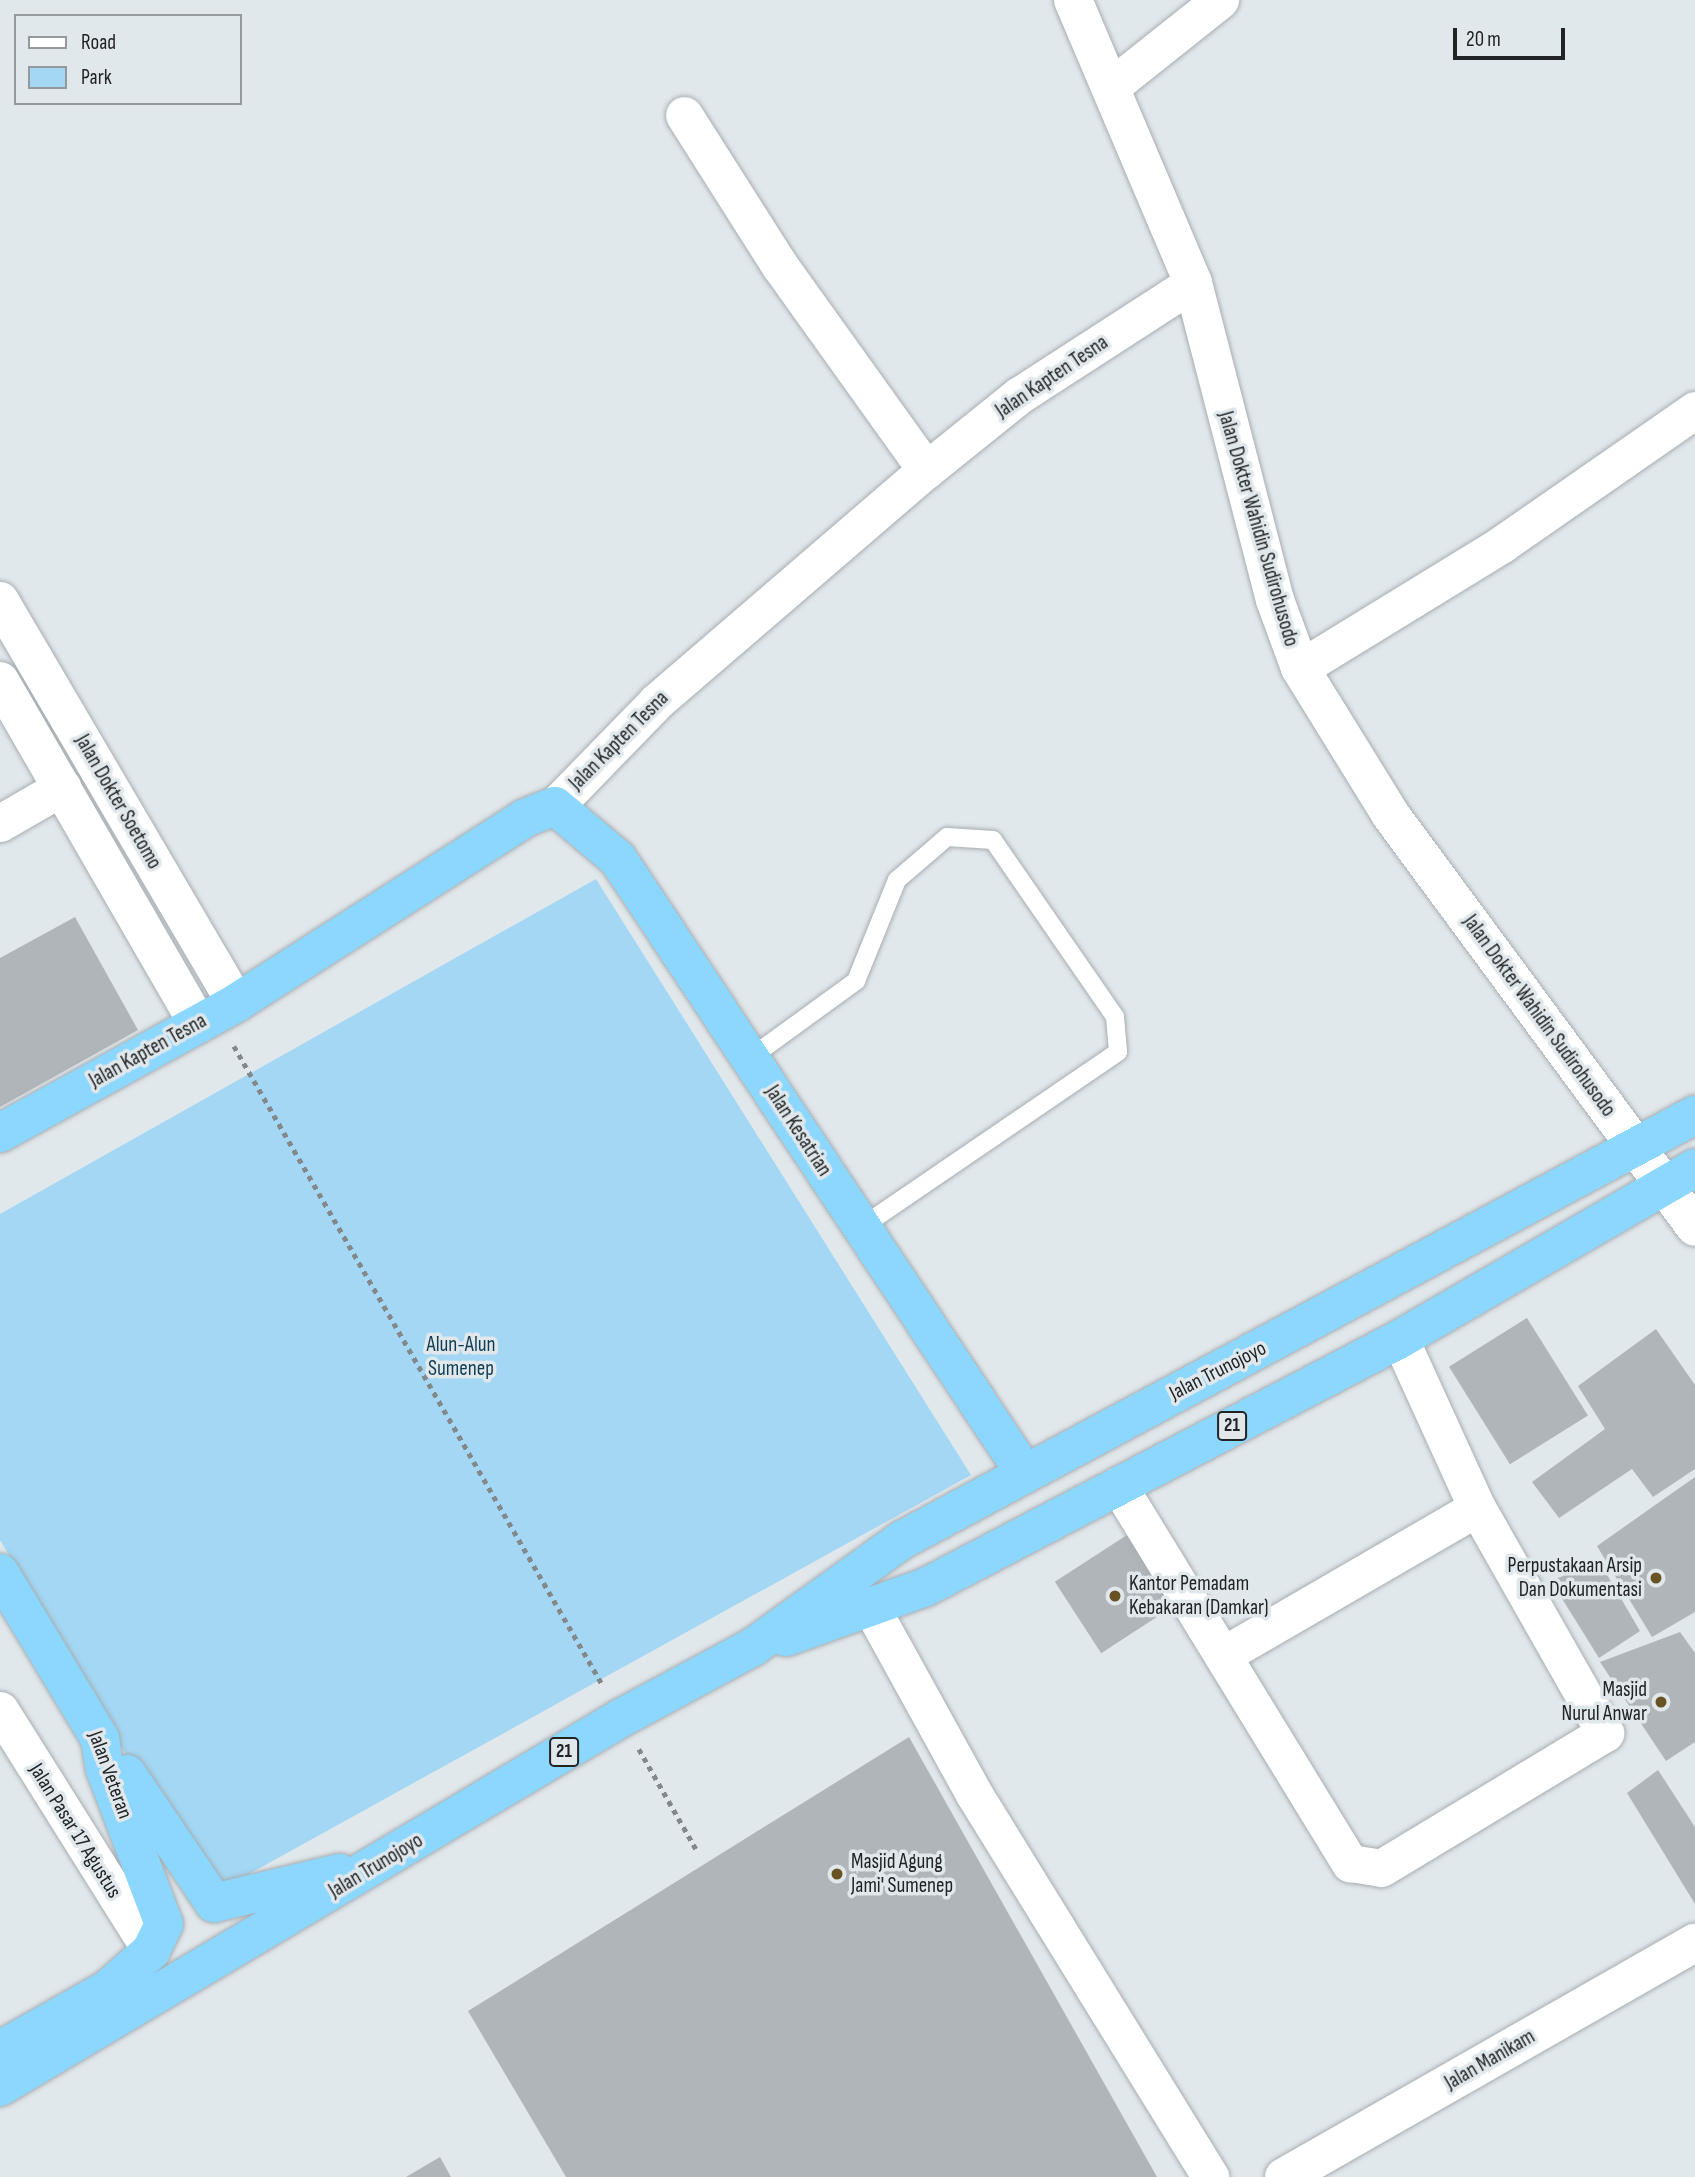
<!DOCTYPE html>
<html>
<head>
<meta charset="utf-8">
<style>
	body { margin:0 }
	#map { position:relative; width:1695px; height:2177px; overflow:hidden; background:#e1e8ec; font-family:"Sofia Sans Condensed",sans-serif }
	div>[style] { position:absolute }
	.green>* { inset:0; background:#a3d7f3 }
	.building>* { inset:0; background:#afb5b9; transform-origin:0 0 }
	.path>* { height:4.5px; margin-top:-2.25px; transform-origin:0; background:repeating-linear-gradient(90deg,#83888b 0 5px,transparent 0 10px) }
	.roads { filter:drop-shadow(0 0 2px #a7adb1) drop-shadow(0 0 2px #a7adb1) }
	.service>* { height:18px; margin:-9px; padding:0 9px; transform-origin:9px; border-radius:9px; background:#fff }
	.minor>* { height:37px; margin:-18.5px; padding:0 18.5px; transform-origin:18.5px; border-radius:18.5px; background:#fff }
	.tertiary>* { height:38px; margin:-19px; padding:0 19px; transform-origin:19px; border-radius:19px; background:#fff }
	.trunk>* { height:38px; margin:-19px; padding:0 19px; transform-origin:19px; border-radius:19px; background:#8cd7fe }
	.dots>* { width:19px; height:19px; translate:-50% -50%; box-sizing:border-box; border:4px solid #e1e8ec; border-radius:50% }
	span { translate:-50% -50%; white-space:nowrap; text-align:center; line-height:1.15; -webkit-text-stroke:7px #e1e8ec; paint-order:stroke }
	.shield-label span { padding:2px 5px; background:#e1e8ec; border:2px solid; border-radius:5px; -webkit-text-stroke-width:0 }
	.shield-label { font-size:19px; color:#212325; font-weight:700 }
	.street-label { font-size:21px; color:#212325 }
	.park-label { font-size:21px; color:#103d52 }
	.poi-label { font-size:21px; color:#212325 }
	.right { translate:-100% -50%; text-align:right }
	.left { translate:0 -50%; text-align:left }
	.legend { position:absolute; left:14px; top:14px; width:228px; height:91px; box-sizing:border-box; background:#e1e8ec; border:2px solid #94999c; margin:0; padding:9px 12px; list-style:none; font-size:21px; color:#212325 }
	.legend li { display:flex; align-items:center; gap:14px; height:35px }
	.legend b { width:35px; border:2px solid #94999c }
	.scale { position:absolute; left:1453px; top:28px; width:112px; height:32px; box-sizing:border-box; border:4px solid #212325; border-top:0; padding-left:9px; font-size:21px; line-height:24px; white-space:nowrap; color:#212325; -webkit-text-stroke:5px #e1e8ec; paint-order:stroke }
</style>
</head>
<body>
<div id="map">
	<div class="green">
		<i style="clip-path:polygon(596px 879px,971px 1475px,209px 1896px,0 1540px,0 1214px)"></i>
	</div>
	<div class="building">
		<i style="clip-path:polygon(75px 917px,138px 1030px,0 1107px,0 958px)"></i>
		<i style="left:1527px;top:1318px;width:115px;height:92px;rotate:58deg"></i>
		<i style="clip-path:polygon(1656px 1329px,1695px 1385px,1695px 1469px,1653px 1497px,1632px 1469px,1559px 1518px,1532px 1482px,1605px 1429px,1578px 1386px)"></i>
		<i style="clip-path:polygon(1695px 1477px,1695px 1612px,1652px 1637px,1597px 1546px)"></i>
		<i style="left:1127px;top:1535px;width:85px;height:86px;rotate:57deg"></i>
		<i style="clip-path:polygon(1599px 1561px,1640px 1631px,1599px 1658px,1551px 1581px)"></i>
		<i style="clip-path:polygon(1680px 1632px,1695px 1653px,1695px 1742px,1666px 1761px,1600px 1662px)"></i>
		<i style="clip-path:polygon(909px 1737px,1157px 2177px,566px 2177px,468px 2011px)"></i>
		<i style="clip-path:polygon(1658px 1770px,1695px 1827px,1695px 1904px,1627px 1793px)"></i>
		<i style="clip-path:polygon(440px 2157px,451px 2177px,406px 2177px)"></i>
	</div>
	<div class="path">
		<i style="left:234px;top:1046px;width:737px;rotate:60.02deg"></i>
		<i style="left:639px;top:1749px;width:115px;rotate:60.3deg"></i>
	</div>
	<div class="roads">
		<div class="service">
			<i style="left:750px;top:1058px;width:131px;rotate:-36deg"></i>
			<i style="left:856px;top:981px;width:109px;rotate:-67.9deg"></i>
			<i style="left:897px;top:880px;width:66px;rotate:-40.7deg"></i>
			<i style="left:947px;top:837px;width:46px;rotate:3.7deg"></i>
			<i style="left:993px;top:840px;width:215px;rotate:55.4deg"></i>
			<i style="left:1115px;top:1017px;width:35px;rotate:85deg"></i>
			<i style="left:1118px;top:1052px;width:311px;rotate:145.7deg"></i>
		</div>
		<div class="minor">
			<i style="left:1113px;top:85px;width:137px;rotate:-38.5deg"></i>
			<i style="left:684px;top:115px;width:179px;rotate:57.6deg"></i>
			<i style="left:780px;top:266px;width:251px;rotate:54.4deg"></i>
			<i style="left:1300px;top:668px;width:237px;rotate:-31.5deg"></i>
			<i style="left:1502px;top:544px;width:235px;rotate:-34.8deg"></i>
			<i style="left:555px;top:806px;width:145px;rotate:-45.8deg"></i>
			<i style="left:656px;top:702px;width:356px;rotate:-40.7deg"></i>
			<i style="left:926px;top:470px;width:118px;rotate:-38.8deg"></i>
			<i style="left:1018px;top:396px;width:208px;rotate:-32.9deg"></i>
			<i style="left:0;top:823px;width:72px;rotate:-30.1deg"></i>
			<i style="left:1118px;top:1485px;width:444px;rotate:58.5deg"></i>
			<i style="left:1350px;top:1863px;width:31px;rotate:9deg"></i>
			<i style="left:1381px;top:1868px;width:262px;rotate:-31.1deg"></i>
			<i style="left:1605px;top:1733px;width:259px;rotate:-119.6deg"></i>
			<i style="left:1477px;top:1508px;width:186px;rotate:-114.5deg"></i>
			<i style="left:873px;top:1611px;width:209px;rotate:61.1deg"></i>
			<i style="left:974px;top:1794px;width:450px;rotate:58.3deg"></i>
			<i style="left:1223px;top:1655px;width:293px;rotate:-30.1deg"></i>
			<i style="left:0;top:1710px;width:284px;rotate:57.9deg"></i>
		</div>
		<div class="tertiary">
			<i style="left:1073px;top:0;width:307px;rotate:67deg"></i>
			<i style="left:1193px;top:283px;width:327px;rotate:75.5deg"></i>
			<i style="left:1275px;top:600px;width:72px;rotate:69.8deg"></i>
			<i style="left:1300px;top:668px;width:172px;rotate:58.3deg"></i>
			<i style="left:1390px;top:814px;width:513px;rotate:53.55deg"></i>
			<i style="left:0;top:601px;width:466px;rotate:59.6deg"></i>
			<i style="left:0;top:681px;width:396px;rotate:60deg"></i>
			<i style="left:1284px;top:2177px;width:473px;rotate:-29.7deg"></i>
		</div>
		<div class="trunk">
			<i style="left:0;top:1133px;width:269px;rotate:-28.8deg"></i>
			<i style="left:236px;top:1003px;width:343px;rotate:-32.6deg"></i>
			<i style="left:525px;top:818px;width:32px;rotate:-22deg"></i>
			<i style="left:555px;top:806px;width:82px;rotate:40.1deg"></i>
			<i style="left:618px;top:859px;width:735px;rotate:56.48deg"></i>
			<i style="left:0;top:1573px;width:194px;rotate:58.9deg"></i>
			<i style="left:100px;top:1739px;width:30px;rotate:81deg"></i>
			<i style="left:105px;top:1769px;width:166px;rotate:69.2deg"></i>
			<i style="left:164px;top:1924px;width:30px;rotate:116deg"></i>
			<i style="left:151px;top:1951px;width:57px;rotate:138.5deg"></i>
			<i style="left:108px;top:1989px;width:124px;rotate:150.5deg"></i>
			<i style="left:786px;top:1637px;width:149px;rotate:-19.7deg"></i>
			<i style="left:926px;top:1587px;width:535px;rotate:-27.62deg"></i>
			<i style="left:1400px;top:1339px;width:341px;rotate:-30.1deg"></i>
			<i style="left:127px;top:1774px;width:156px;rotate:56deg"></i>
			<i style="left:214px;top:1903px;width:129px;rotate:-13.5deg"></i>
			<i style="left:0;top:2087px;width:722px;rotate:-30.72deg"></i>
			<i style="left:621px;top:1718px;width:150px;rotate:-28.3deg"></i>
			<i style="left:753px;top:1647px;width:183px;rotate:-35.7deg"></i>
			<i style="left:902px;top:1540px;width:900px;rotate:-28.19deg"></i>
		</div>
	</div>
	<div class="dots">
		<i style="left:1656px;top:1578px;background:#6a5323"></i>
		<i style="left:1115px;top:1596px;background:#6a5323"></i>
		<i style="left:1661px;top:1702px;background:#6a5323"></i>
		<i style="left:837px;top:1874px;background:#6a5323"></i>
	</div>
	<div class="shield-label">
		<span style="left:1232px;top:1426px">21</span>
		<span style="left:564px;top:1752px">21</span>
	</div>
	<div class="street-label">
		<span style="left:1052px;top:377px;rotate:-34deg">Jalan Kapten Tesna</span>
		<span style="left:1258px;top:529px;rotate:74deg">Jalan Dokter Wahidin Sudirohusodo</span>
		<span style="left:619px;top:741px;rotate:-45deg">Jalan Kapten Tesna</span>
		<span style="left:118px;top:802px;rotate:60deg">Jalan Dokter Soetomo</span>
		<span style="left:1539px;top:1016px;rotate:54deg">Jalan Dokter Wahidin Sudirohusodo</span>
		<span style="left:148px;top:1051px;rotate:-29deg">Jalan Kapten Tesna</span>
		<span style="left:798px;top:1131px;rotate:57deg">Jalan Kesatrian</span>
		<span style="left:1218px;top:1371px;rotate:-27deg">Jalan Trunojoyo</span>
		<span style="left:110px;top:1775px;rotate:70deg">Jalan Veteran</span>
		<span style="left:75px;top:1831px;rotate:58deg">Jalan Pasar 17 Agustus</span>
		<span style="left:376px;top:1866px;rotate:-31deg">Jalan Trunojoyo</span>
		<span style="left:1490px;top:2060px;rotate:-30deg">Jalan Manikam</span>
	</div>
	<div class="park-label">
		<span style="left:461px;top:1357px">Alun-Alun<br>Sumenep</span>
	</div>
	<div class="poi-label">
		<span class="right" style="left:1642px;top:1578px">Perpustakaan Arsip<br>Dan Dokumentasi</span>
		<span class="left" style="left:1129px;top:1596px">Kantor Pemadam<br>Kebakaran (Damkar)</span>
		<span class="right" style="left:1647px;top:1702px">Masjid<br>Nurul Anwar</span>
		<span class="left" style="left:851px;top:1874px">Masjid Agung<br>Jami' Sumenep</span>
	</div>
	<ul class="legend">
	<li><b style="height:9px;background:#fff"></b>Road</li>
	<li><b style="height:19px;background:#a3d7f3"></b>Park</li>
	</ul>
	<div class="scale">20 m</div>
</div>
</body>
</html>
